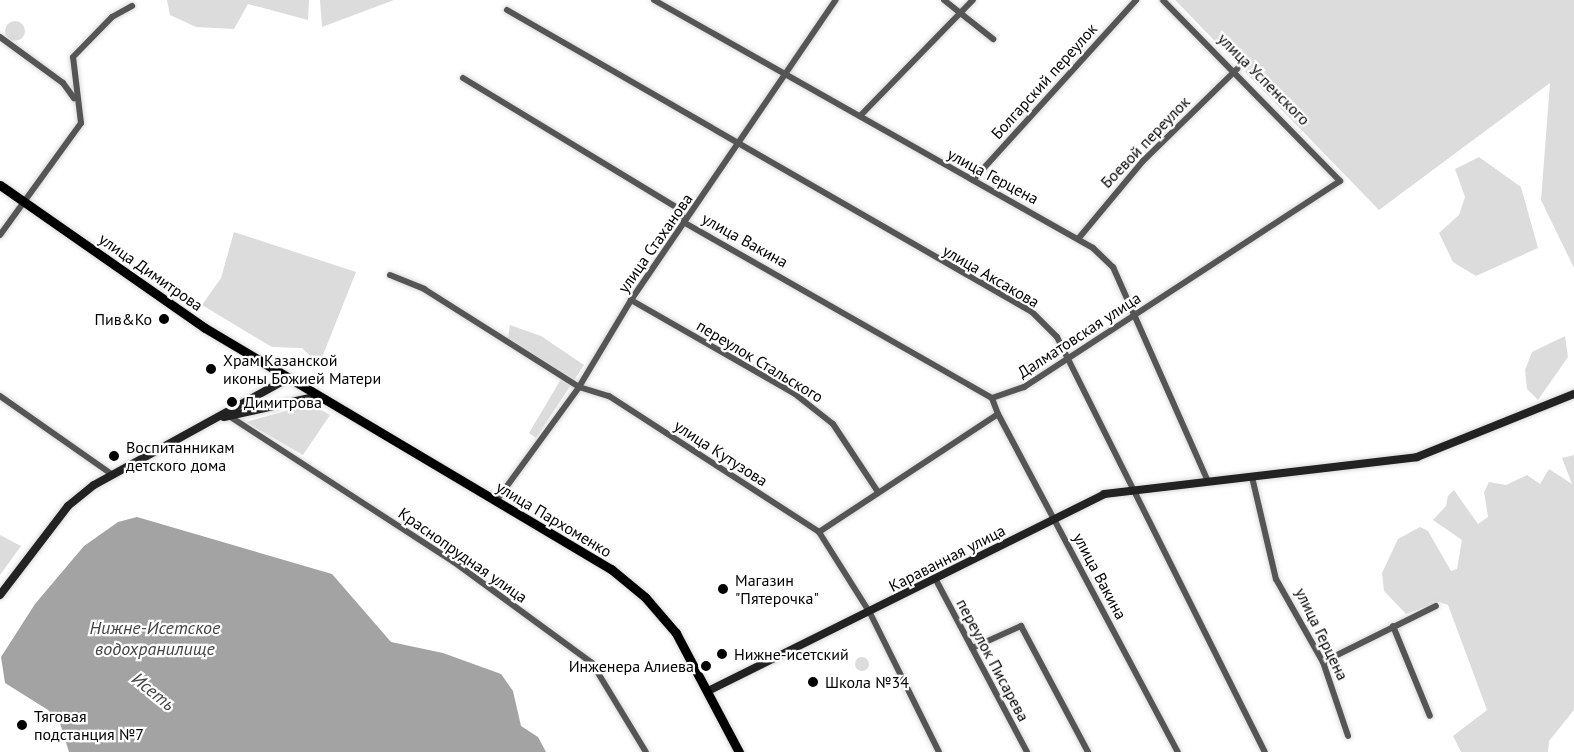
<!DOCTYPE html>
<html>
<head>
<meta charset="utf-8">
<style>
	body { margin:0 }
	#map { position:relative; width:1574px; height:752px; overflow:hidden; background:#fff; font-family:"PT Sans",sans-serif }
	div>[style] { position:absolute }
	.green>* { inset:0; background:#dcdcdc }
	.round { border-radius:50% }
	.water>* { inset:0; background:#a3a3a3 }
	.roads { filter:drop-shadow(0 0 2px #dbdbdb) drop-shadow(0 0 2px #dbdbdb) }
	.street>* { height:6px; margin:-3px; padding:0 3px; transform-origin:3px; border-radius:3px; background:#555 }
	.secondary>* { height:8px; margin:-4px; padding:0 4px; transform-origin:4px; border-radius:4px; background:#222 }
	.primary>* { height:9px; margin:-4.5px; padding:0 4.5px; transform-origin:4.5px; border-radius:4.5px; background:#000 }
	.dots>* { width:16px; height:16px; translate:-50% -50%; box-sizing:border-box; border:3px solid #fff; border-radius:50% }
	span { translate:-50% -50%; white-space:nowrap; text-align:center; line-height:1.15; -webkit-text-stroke:4.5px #fff; paint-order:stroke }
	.street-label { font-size:16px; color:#000 }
	.poi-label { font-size:16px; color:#000 }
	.right { translate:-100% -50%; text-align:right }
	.left { translate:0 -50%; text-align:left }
	.water-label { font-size:18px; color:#444; font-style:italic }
</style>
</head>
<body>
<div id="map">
	<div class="green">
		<i style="clip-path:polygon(167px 0,309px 0,308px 20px,248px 4px,234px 29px,196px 27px,170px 15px)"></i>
		<i style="clip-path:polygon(320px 0,394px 0,322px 27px)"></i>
		<i style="clip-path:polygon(1175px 0,1574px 0,1574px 268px,1541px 200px,1550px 83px,1379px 210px)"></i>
		<i class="round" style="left:5px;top:21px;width:20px;height:20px"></i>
		<i style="clip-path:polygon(1479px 157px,1521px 187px,1538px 248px,1476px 276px,1453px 262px,1439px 233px,1459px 215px,1465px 197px,1455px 169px)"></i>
		<i style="clip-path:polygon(234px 232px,356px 272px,319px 365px,302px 348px,272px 347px,202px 305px,221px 278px)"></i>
		<i style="clip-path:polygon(510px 325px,541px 336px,584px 365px,536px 438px,529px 433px,561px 379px,508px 338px)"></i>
		<i style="clip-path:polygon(1565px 336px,1568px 357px,1538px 400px,1527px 389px,1525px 370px,1532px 352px)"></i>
		<i style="clip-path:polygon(311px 404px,330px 415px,303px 455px,246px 422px)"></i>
		<i style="clip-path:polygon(1574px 455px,1574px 710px,1549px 741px,1548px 752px,1461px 752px,1453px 736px,1487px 710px,1448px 605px,1439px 602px,1406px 614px,1384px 591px,1382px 573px,1398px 539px,1420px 527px,1428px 531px,1451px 571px,1457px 569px,1462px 540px,1433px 520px,1446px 506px,1448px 496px,1454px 490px,1478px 524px,1488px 517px,1484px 492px,1489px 482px,1506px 485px,1527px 475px,1540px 484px,1549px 469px,1572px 484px,1562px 458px)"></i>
		<i style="clip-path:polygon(0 535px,21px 546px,0 575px)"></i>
		<i class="round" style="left:855px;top:657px;width:14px;height:14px"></i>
	</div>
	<div class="water">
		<i style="clip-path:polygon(137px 517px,332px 574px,391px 642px,443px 653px,501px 674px,513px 691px,521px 726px,538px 737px,546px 752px,69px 752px,60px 723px,48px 710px,5px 683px,1px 657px,35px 604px,84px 546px,118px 522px)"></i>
	</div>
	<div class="roads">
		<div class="street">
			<i style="left:654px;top:0;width:504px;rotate:29.46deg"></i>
			<i style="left:1093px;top:248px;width:28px;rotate:44deg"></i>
			<i style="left:1113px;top:267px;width:232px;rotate:66.1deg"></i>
			<i style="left:944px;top:0;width:63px;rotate:38.5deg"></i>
			<i style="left:507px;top:10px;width:606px;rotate:29.91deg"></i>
			<i style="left:1032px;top:312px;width:35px;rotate:45deg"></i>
			<i style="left:1057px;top:337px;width:464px;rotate:63.4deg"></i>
			<i style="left:0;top:37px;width:78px;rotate:36.1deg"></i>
			<i style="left:63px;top:83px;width:19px;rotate:54deg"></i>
			<i style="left:463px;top:78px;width:253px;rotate:31.2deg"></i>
			<i style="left:679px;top:209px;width:15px;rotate:67deg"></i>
			<i style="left:685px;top:223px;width:353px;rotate:29.7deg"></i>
			<i style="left:860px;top:116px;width:162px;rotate:-45.8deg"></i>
			<i style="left:973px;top:180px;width:243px;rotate:-47.8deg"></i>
			<i style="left:0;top:235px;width:138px;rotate:-54.1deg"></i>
			<i style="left:81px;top:123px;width:66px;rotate:-96.9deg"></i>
			<i style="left:73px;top:57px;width:56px;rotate:-45.7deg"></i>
			<i style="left:112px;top:17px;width:23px;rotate:-29deg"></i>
			<i style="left:1078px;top:239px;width:102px;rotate:-50.2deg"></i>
			<i style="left:1143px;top:161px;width:132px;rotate:-44.4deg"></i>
			<i style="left:390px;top:275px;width:37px;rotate:22deg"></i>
			<i style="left:424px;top:289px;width:183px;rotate:32.3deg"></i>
			<i style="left:579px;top:387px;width:31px;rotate:17deg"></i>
			<i style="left:609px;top:396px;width:250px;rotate:32.9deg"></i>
			<i style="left:819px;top:532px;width:96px;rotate:57.8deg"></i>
			<i style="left:870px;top:613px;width:155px;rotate:63.6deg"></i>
			<i style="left:631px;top:300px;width:189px;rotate:29.8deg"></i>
			<i style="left:795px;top:394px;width:48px;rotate:38.3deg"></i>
			<i style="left:833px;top:424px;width:82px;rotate:56.5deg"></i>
			<i style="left:0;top:396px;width:138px;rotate:35deg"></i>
			<i style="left:998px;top:414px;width:383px;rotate:62deg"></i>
			<i style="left:229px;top:416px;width:268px;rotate:33deg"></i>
			<i style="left:454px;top:562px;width:171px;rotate:36.2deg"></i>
			<i style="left:592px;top:663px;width:104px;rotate:58.8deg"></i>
			<i style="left:1252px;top:477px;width:105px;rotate:76.8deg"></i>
			<i style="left:1276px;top:579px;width:95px;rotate:60.5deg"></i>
			<i style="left:1323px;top:662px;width:78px;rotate:71.3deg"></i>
			<i style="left:496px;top:501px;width:141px;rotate:-53.9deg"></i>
			<i style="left:579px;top:387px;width:101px;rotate:-59.1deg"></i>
			<i style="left:631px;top:300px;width:363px;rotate:-55.7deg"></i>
			<i style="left:819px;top:532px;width:214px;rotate:-33.4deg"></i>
			<i style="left:998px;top:414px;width:17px;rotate:-111deg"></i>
			<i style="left:992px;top:398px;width:34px;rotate:-19deg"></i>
			<i style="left:1024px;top:387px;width:377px;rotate:-33.1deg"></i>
			<i style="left:1340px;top:181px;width:253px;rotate:-134.4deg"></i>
			<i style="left:936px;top:580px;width:195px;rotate:62.1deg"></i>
			<i style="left:1393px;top:626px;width:97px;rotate:67.7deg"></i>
			<i style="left:972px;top:648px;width:54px;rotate:-24.2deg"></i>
			<i style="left:1021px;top:626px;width:143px;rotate:62deg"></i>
			<i style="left:1323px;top:662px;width:126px;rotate:-26.4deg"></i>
		</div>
		<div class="secondary">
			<i style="left:224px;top:417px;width:97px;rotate:-12.5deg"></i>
			<i style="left:0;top:595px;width:112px;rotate:-52.6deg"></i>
			<i style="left:68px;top:506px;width:33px;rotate:-39deg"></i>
			<i style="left:94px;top:485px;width:220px;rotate:-28.8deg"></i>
			<i style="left:708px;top:691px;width:442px;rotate:-26.4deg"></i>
			<i style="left:1104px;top:494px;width:315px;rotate:-6.7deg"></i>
			<i style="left:1417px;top:457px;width:169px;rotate:-21.9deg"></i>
		</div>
		<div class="primary">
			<i style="left:0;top:185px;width:250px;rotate:34.9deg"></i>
			<i style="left:205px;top:328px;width:472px;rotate:30.7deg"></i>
			<i style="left:611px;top:569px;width:44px;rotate:39.5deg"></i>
			<i style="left:645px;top:597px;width:48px;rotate:49.3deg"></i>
			<i style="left:676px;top:633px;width:135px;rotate:62.1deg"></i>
		</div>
	</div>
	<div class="dots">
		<i style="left:164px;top:319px;background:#000"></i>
		<i style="left:211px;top:369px;background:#000"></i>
		<i style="left:232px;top:402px;background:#000"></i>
		<i style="left:114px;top:456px;background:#000"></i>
		<i style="left:723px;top:589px;background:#000"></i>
		<i style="left:722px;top:654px;background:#000"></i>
		<i style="left:706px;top:666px;background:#000"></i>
		<i style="left:813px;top:682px;background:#000"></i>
		<i style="left:22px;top:725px;background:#000"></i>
	</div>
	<div class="street-label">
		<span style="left:1264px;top:79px;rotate:45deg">улица Успенского</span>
		<span style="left:1044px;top:81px;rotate:-48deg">Болгарский переулок</span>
		<span style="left:1145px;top:142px;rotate:-46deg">Боевой переулок</span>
		<span style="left:993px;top:176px;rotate:28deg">улица Герцена</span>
		<span style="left:745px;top:240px;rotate:29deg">улица Вакина</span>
		<span style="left:655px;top:243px;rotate:-55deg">улица Стаханова</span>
		<span style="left:151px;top:272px;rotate:35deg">улица Димитрова</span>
		<span style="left:991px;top:276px;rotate:30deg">улица Аксакова</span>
		<span style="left:1079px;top:335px;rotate:-33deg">Далматовская улица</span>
		<span style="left:760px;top:361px;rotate:31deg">переулок Стальского</span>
		<span style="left:721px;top:453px;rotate:33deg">улица Кутузова</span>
		<span style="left:554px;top:519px;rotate:31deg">улица Пархоменко</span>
		<span style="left:463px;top:555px;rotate:35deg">Краснопрудная улица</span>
		<span style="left:947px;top:558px;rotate:-27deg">Караванная улица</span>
		<span style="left:1100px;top:576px;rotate:62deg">улица Вакина</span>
		<span style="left:1322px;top:634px;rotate:64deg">улица Герцена</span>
		<span style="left:993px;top:660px;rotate:62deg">переулок Писарева</span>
	</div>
	<div class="poi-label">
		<span class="right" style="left:152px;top:319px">Пив&amp;Ко</span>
		<span class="left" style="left:223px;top:369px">Храм Казанской<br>иконы Божией Матери</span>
		<span class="left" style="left:244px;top:402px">Димитрова</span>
		<span class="left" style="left:126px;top:456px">Воспитанникам<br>детского дома</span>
		<span class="left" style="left:735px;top:589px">Магазин<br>"Пятерочка"</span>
		<span class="left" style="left:734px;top:654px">Нижне-исетский</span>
		<span class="right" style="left:694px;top:666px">Инженера Алиева</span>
		<span class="left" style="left:825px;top:682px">Школа №34</span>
		<span class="left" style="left:34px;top:725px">Тяговая<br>подстанция №7</span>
	</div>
	<div class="water-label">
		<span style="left:155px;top:639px">Нижне-Исетское<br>водохранилище</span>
		<span style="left:153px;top:692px;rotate:39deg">Исеть</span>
	</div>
</div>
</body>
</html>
